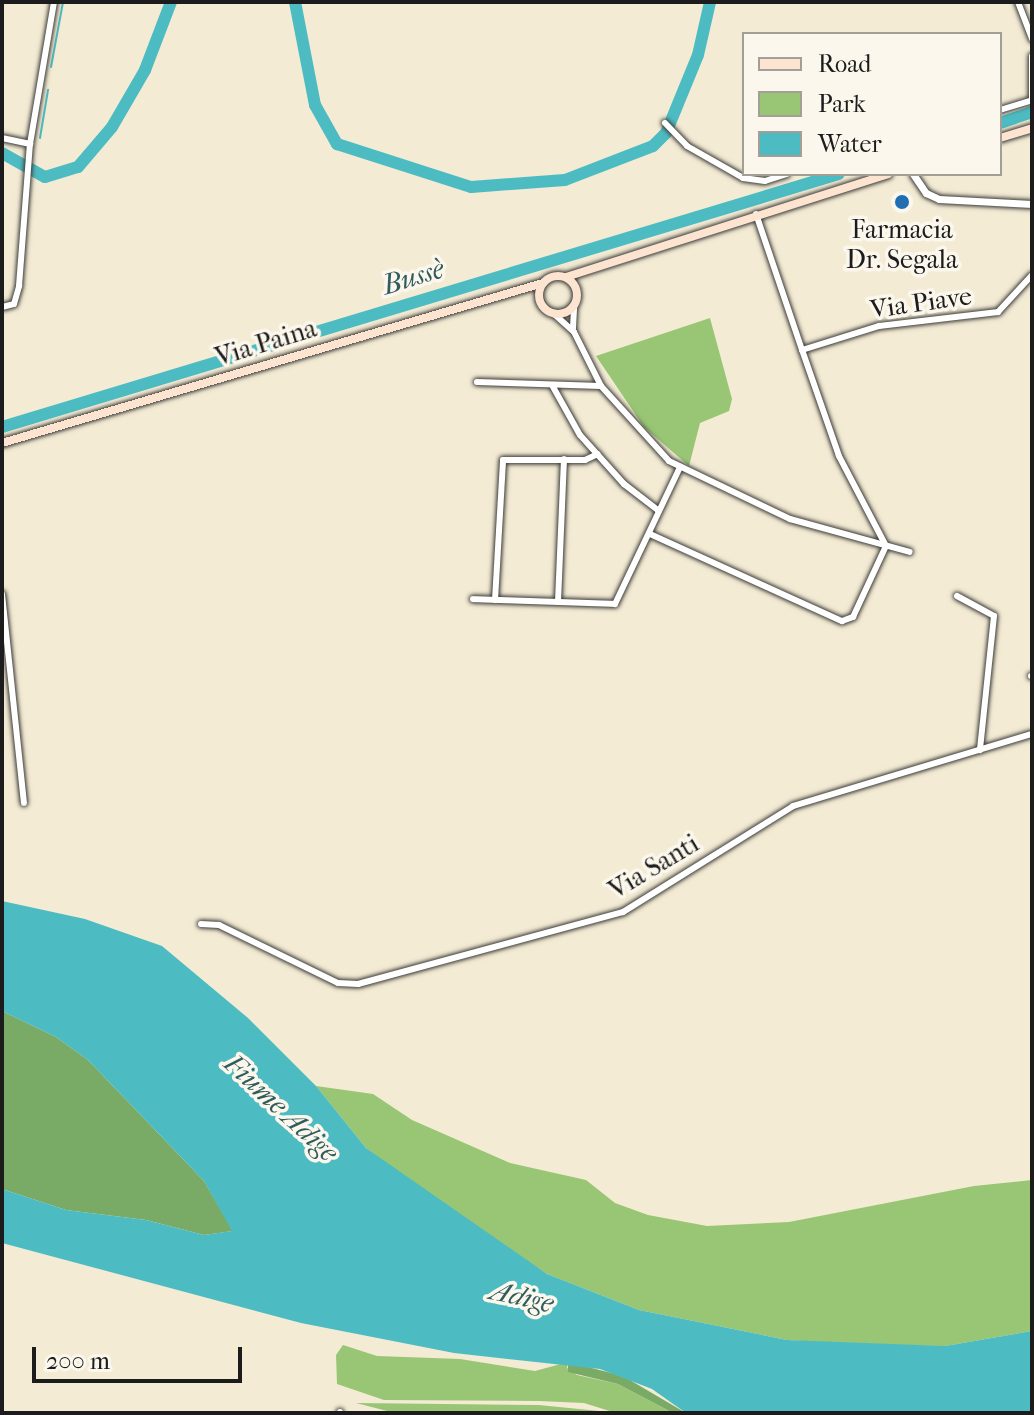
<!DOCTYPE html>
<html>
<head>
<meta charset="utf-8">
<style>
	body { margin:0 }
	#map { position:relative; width:1034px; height:1415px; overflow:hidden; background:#f3ebd4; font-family:"IM FELL French Canon",serif }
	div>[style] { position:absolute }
	.green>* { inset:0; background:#98c674 }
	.forest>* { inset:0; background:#7aab66 }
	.water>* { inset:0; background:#4dbcc2 }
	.stream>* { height:2px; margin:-1px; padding:0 1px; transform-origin:1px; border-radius:1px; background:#4dbcc2 }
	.river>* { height:12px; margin:-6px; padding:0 6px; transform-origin:6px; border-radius:6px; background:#4dbcc2 }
	.roads { filter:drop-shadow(0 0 2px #3c3b38) drop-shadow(0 0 2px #3c3b38) }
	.minor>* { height:6px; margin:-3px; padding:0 3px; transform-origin:3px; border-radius:3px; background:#fff }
	.tertiary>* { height:7px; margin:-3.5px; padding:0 3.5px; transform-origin:3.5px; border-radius:3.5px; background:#fff }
	.secondary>* { height:8px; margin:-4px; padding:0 4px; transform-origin:4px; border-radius:4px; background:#fde4d1 }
	.secondary>.ring { margin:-4px; padding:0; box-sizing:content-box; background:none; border:8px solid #fde4d1; border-radius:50% }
	.dots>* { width:22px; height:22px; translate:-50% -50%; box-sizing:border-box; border:4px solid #fbf7ec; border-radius:50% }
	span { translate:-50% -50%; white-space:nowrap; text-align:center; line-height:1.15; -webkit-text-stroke:7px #fbf7ec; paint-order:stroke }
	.poi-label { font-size:26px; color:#1c1c1c }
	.street-label { font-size:26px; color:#1c1c1c }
	.water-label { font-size:28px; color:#305c5e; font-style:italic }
	.frame { position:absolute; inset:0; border:4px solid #1c1c1c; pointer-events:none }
	.legend { position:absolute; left:742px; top:32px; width:260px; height:144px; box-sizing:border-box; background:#fbf7ec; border:2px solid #a29f99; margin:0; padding:10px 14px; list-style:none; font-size:24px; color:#1c1c1c }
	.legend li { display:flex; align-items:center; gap:16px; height:40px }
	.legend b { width:40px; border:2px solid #a29f99 }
	.scale { position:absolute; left:32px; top:1347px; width:210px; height:36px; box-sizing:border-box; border:4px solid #1c1c1c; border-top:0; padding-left:10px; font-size:24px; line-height:28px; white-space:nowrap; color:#1c1c1c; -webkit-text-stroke:6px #fbf7ec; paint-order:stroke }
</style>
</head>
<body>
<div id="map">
	<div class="green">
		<i style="clip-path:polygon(710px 318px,732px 399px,729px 411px,700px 423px,689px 466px,644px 427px,596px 356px)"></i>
		<i style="clip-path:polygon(316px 1086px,373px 1094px,412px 1120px,510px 1163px,586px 1180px,615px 1203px,648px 1215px,707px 1226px,789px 1222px,974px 1186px,1032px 1180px,1032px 1331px,945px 1346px,860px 1345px,787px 1340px,639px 1310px,547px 1274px,447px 1209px,366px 1148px)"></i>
		<i style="clip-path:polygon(343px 1345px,377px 1356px,460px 1359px,535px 1371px,568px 1362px,567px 1368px,577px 1375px,618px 1384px,673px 1413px,616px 1413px,584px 1403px,539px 1401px,384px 1400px,337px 1384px,336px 1355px)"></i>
		<i style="clip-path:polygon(356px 1403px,539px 1405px,599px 1411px,395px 1413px)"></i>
	</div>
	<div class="forest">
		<i style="clip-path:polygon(2px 1011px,56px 1037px,88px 1060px,204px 1181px,233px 1231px,204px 1235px,146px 1220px,66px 1210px,2px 1189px)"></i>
		<i style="clip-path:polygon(568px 1362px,623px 1376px,686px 1413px,673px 1413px,618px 1384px,568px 1372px)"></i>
	</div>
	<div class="water">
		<i style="clip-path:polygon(2px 901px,85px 919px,162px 946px,248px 1018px,316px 1086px,366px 1148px,547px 1274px,639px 1310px,787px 1340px,945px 1346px,1032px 1331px,1032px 1413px,686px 1413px,652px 1389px,600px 1369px,454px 1353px,301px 1323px,2px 1243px,2px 1189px,66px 1210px,146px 1220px,204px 1235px,232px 1231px,204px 1181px,88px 1060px,56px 1037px,2px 1011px)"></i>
	</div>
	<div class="stream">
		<i style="left:51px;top:67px;width:66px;rotate:-79.5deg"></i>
		<i style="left:40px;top:138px;width:49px;rotate:-80.5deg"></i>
	</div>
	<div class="river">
		<i style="left:295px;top:2px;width:105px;rotate:79deg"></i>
		<i style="left:315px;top:105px;width:45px;rotate:60.6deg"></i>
		<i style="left:337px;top:144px;width:141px;rotate:17.8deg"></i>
		<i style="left:471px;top:187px;width:94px;rotate:-4.3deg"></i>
		<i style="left:565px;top:180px;width:94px;rotate:-21.1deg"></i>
		<i style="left:653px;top:146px;width:18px;rotate:-45deg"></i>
		<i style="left:666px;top:133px;width:84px;rotate:-67.7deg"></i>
		<i style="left:698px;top:55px;width:54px;rotate:-77.2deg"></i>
		<i style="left:1000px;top:123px;width:34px;rotate:-19deg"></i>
		<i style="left:2px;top:153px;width:49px;rotate:29.2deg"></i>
		<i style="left:45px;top:177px;width:34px;rotate:-17deg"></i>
		<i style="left:78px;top:167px;width:52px;rotate:-49.6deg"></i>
		<i style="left:112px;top:127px;width:66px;rotate:-59.9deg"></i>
		<i style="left:145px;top:70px;width:73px;rotate:-69.1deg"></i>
		<i style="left:2px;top:427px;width:874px;rotate:-16.82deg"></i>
	</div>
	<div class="roads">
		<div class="minor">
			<i style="left:1018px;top:2px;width:40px;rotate:69deg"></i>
			<i style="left:1032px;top:56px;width:45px;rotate:90deg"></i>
			<i style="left:1000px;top:110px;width:34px;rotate:-17deg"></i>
			<i style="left:665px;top:123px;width:32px;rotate:46deg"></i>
			<i style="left:687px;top:146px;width:64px;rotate:29.7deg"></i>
			<i style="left:743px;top:178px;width:22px;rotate:8deg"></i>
			<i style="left:765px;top:181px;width:23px;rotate:-18deg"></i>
			<i style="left:2px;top:138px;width:29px;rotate:12deg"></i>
			<i style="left:756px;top:214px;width:144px;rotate:71.3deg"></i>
			<i style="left:802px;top:350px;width:81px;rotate:-17.3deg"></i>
			<i style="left:879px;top:326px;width:120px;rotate:-6.7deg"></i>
			<i style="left:998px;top:312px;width:50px;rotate:-47.4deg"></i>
			<i style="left:2px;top:307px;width:12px;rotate:-14deg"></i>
			<i style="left:14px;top:304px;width:19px;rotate:-74deg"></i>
			<i style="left:19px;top:286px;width:142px;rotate:-85.6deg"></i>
			<i style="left:30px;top:144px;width:144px;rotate:-80.4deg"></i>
			<i style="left:553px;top:313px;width:28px;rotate:42deg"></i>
			<i style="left:574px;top:332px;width:60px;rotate:63.4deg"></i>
			<i style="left:601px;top:386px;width:101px;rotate:47.8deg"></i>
			<i style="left:669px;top:461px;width:134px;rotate:25.6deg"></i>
			<i style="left:790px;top:519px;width:124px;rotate:15.4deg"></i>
			<i style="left:573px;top:328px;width:22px;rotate:-87deg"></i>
			<i style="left:477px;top:382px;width:124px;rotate:1.8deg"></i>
			<i style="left:552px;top:385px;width:57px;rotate:60.8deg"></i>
			<i style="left:580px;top:435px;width:66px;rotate:48.1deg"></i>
			<i style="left:624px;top:484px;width:44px;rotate:37.6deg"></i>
			<i style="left:650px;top:534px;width:211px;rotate:24.4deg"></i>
			<i style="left:842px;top:621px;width:12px;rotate:-20deg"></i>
			<i style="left:853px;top:617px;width:78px;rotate:-65.1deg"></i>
			<i style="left:886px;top:546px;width:102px;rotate:-117.6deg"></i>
			<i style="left:839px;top:456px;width:112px;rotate:-109.2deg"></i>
			<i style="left:2px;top:594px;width:210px;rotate:84deg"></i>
			<i style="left:957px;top:596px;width:42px;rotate:28.4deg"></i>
			<i style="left:994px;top:616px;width:135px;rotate:96deg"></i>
			<i style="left:473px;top:599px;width:142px;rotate:2deg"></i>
			<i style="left:615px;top:604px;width:152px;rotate:-64.6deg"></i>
			<i style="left:495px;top:600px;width:140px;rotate:-86.7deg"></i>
			<i style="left:503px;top:460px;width:82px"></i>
			<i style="left:585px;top:460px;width:14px;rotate:-25deg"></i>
			<i style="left:558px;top:602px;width:143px;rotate:-87.6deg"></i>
			<i style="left:1031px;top:676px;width:1px"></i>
			<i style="left:201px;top:924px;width:18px;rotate:3deg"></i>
			<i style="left:219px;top:925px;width:132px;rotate:26deg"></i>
			<i style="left:338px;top:983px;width:20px;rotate:3deg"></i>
			<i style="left:358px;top:984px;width:275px;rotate:-15.2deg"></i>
			<i style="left:623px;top:912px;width:200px;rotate:-31.9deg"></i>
			<i style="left:793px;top:806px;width:250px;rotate:-16.8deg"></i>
			<i style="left:340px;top:1413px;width:1px;rotate:-90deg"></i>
		</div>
		<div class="tertiary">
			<i style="left:913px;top:174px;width:23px;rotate:56deg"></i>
			<i style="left:926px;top:193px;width:14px;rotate:25deg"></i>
			<i style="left:939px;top:199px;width:93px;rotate:3.1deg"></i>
		</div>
		<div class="secondary">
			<i style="left:1000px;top:138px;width:34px;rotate:-17deg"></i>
			<i class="ring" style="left:539px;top:276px;width:30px;height:30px"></i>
			<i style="left:566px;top:277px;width:338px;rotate:-17.7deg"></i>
			<i style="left:2px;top:443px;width:564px;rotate:-16.48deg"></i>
		</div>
	</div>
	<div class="dots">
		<i style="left:902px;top:202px;background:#1f6fb2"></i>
	</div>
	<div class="poi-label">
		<span style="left:902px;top:245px">Farmacia<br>Dr. Segala</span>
	</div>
	<div class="street-label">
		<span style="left:921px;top:303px;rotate:-8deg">Via Piave</span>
		<span style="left:266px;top:343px;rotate:-17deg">Via Paina</span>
		<span style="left:654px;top:867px;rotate:-31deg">Via Santi</span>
	</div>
	<div class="water-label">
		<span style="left:413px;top:277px;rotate:-17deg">Bussè</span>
		<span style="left:281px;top:1108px;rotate:43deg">Fiume Adige</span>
		<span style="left:522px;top:1297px;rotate:13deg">Adige</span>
	</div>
	<div class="frame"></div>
	<ul class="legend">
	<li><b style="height:10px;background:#fde4d1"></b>Road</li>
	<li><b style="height:22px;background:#98c674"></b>Park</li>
	<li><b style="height:22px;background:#4dbcc2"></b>Water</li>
	</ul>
	<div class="scale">200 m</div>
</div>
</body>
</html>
